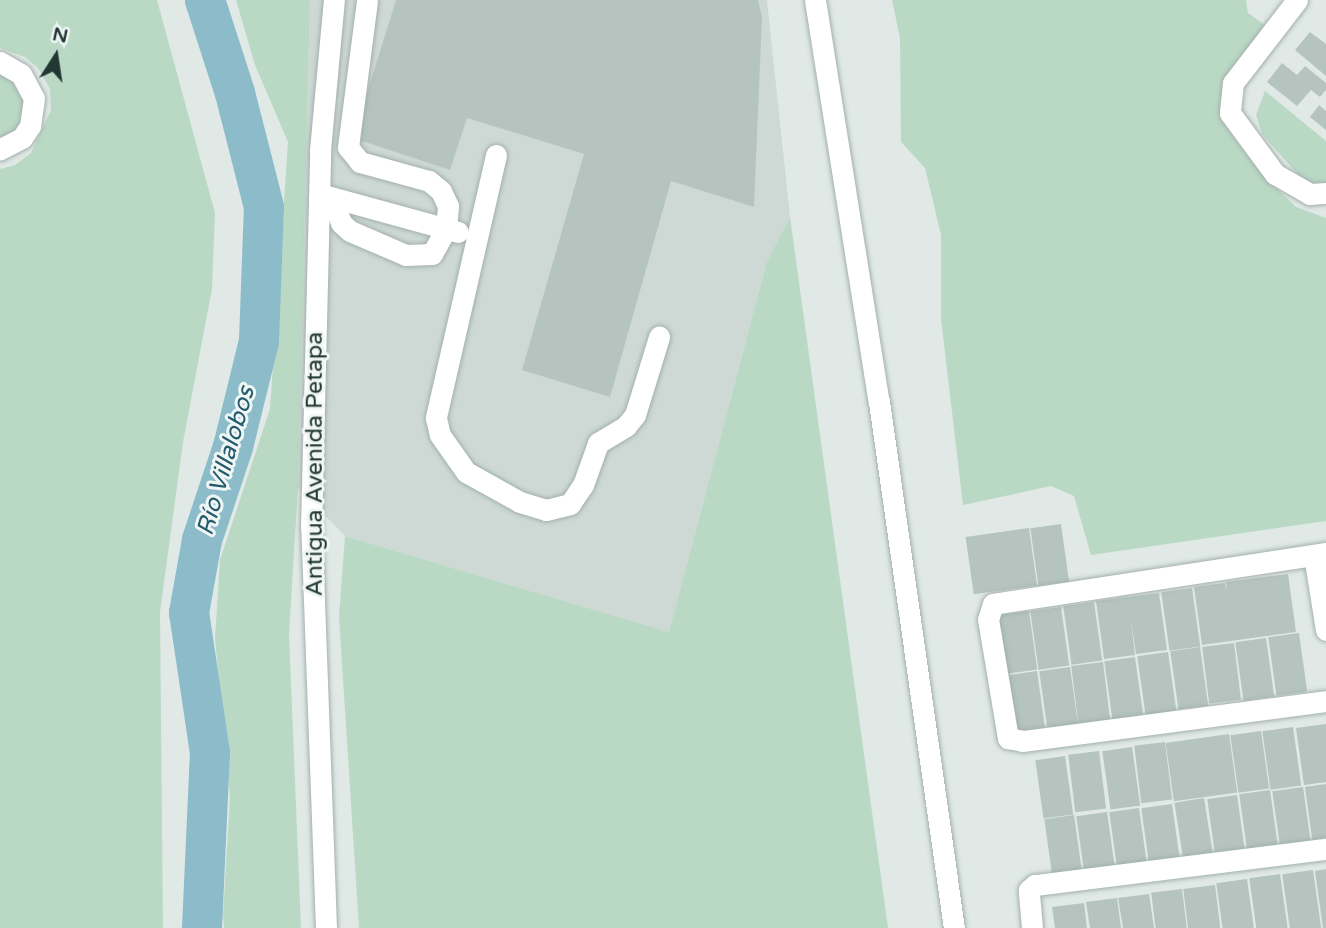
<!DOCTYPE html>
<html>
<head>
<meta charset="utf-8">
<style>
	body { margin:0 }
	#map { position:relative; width:1326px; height:928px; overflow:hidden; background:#e0e9e6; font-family:"Varela Round",sans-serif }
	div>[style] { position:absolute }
	.built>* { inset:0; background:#ced9d5 }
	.green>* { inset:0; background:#bad9c5 }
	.river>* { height:40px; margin:-20px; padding:0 20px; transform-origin:20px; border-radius:20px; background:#8cbbca }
	.building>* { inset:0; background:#b5c4bf; transform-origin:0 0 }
	.roads { filter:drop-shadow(0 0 2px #a3b0ad) drop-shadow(0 0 2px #a3b0ad) }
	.minor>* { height:21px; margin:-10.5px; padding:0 10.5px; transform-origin:10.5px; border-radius:10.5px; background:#fff }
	span { translate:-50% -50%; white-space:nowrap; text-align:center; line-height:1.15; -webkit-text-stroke:6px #f0f6f4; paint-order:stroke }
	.street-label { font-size:23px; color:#223834 }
	.water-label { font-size:24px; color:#225b6e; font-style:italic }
	.north { position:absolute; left:21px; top:21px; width:70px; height:70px; -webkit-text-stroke:5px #f0f6f4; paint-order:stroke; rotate:12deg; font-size:19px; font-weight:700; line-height:28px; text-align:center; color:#223834 }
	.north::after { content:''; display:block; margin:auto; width:24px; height:32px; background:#223834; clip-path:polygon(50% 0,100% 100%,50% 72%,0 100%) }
</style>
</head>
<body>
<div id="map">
	<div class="built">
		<i style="clip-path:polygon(310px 0,767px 0,790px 217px,767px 261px,669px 632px,345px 536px,298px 488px)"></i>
	</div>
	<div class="green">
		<i style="clip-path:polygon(0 0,157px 0,215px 213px,212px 289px,183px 442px,160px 612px,163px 928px,0 928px,0 169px,15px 165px,31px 153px,51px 110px,50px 89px,38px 68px,25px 57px,0 48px)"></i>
		<i style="clip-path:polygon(236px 0,310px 0,298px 488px,289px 634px,301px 928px,224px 928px,223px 916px,230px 798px,215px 638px,220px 560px,270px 409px,288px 142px,255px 65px)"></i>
		<i style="clip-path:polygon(892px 0,1246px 0,1248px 13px,1269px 28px,1226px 96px,1232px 135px,1260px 172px,1296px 207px,1326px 218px,1326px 521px,1091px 555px,1074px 496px,1051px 486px,963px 505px,941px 319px,941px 235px,925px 168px,901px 142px,900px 38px)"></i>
		<i style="clip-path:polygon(0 66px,19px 77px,30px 116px,0 145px)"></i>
		<i style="clip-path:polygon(1265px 91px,1326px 141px,1326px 188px,1308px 186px,1262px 134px,1256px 115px)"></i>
		<i style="clip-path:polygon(790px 217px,888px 928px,359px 928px,339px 617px,345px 536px,669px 632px,767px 261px)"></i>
	</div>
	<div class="river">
		<i style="left:202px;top:928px;width:175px;rotate:-87.4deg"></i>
		<i style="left:210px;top:753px;width:142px;rotate:-98.5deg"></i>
		<i style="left:189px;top:613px;width:74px;rotate:-79.9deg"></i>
		<i style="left:202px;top:540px;width:98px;rotate:-71.6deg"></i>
		<i style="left:233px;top:447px;width:109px;rotate:-76.2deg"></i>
		<i style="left:259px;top:341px;width:134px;rotate:-87.9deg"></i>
		<i style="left:264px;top:207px;width:118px;rotate:-104.3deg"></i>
		<i style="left:235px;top:93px;width:98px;rotate:-107.9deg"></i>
	</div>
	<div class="building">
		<i style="clip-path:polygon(396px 0,758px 0,762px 17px,754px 207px,671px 181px,610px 397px,522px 370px,584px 154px,467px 118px,450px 170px,353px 138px)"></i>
		<i style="clip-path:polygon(1310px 32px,1326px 44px,1326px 76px,1295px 50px)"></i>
		<i style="clip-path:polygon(1282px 63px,1297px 75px,1305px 66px,1326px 83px,1326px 90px,1320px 97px,1311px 90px,1297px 106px,1267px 82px)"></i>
		<i style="clip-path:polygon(1319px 105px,1326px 111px,1326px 130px,1310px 117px)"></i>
		<i style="left:1061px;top:524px;width:58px;height:31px;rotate:82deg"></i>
		<i style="left:1029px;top:528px;width:58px;height:64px;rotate:82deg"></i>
		<i style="clip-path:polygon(1288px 574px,1296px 632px,1202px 645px,1194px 587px,1225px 583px,1227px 591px,1226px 582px)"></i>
		<i style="left:1192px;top:588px;width:59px;height:31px;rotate:82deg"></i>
		<i style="clip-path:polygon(1159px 593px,1167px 650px,1136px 654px,1131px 620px,1135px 655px,1104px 659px,1096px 601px)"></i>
		<i style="left:1094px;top:602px;width:59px;height:31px;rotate:82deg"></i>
		<i style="left:1061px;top:607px;width:59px;height:31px;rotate:82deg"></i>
		<i style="left:1029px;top:611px;width:59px;height:31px;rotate:82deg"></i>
		<i style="left:1299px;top:633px;width:59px;height:31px;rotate:82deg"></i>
		<i style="left:1266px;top:638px;width:59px;height:31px;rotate:82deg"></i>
		<i style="left:1234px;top:643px;width:57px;height:32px;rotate:83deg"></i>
		<i style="left:1200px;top:647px;width:59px;height:30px;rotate:82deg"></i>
		<i style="left:1168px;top:652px;width:59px;height:31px;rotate:82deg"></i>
		<i style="left:1135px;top:657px;width:59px;height:31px;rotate:82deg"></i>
		<i style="left:1103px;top:662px;width:58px;height:32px;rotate:83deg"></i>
		<i style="left:1070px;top:667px;width:59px;height:31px;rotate:82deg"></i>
		<i style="left:1037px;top:671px;width:58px;height:30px;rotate:82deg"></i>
		<i style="clip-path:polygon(1326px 724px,1326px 782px,1304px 785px,1296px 728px)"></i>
		<i style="left:1293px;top:727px;width:59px;height:31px;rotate:82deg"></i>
		<i style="left:1261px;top:731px;width:58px;height:31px;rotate:82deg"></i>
		<i style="left:1229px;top:734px;width:59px;height:64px;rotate:82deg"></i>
		<i style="left:1165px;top:742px;width:58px;height:31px;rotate:83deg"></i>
		<i style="left:1132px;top:747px;width:59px;height:30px;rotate:82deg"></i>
		<i style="left:1099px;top:751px;width:58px;height:31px;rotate:83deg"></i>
		<i style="left:1065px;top:756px;width:59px;height:30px;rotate:82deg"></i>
		<i style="clip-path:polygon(1326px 784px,1326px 843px,1313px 845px,1305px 787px)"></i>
		<i style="left:1303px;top:787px;width:59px;height:31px;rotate:82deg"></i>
		<i style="left:1270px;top:790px;width:59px;height:31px;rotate:82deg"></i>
		<i style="left:1237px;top:795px;width:58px;height:30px;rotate:82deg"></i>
		<i style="left:1204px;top:798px;width:59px;height:30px;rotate:81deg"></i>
		<i style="left:1172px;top:804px;width:58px;height:31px;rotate:82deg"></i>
		<i style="left:1139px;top:808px;width:59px;height:30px;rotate:82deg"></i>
		<i style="left:1107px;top:812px;width:58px;height:31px;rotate:82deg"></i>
		<i style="left:1074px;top:815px;width:59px;height:30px;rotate:82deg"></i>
		<i style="clip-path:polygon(1326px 869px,1326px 928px,1323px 928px,1315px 871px)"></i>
		<i style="left:1313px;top:870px;width:59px;height:31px;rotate:82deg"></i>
		<i style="left:1280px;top:874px;width:55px;height:31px;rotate:82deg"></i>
		<i style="left:1247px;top:879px;width:49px;height:31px;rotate:82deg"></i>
		<i style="left:1215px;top:885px;width:43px;height:32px;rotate:83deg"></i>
		<i style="left:1182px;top:889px;width:39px;height:31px;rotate:83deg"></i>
		<i style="clip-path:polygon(1149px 894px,1154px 928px,1123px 928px,1118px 898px)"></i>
		<i style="clip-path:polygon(1117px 898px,1121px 928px,1090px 928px,1086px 902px)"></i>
		<i style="clip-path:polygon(1084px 903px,1087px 928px,1055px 928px,1052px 907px)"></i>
	</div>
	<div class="roads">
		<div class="minor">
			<i style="left:815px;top:0;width:407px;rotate:81deg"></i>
			<i style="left:879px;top:402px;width:531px;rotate:81.89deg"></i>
			<i style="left:1297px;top:0;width:105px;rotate:127.6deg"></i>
			<i style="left:1233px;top:83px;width:30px;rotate:96deg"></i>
			<i style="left:1230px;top:113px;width:76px;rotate:53.6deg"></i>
			<i style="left:1275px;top:174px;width:40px;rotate:29.7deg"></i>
			<i style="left:1310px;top:194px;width:16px;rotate:-4deg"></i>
			<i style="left:0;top:62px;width:24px;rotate:30deg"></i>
			<i style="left:21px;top:74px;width:27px;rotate:62deg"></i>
			<i style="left:34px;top:98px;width:28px;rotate:98deg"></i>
			<i style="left:30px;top:126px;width:14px;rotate:124deg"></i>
			<i style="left:22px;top:138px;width:25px;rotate:153deg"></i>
			<i style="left:496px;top:155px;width:270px;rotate:102.9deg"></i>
			<i style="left:436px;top:418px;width:17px;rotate:77deg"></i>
			<i style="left:440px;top:435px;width:45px;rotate:54.9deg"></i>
			<i style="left:466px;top:472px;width:62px;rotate:29.1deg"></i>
			<i style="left:520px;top:502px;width:27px;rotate:17deg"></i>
			<i style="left:546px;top:510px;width:25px;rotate:-14deg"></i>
			<i style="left:570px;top:504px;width:23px;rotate:-56deg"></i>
			<i style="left:583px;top:485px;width:45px;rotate:-70.3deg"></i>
			<i style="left:598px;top:443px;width:33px;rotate:-31deg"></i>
			<i style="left:626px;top:426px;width:14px;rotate:-51deg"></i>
			<i style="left:635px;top:415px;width:82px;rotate:-72.9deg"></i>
			<i style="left:320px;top:194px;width:143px;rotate:15.4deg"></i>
			<i style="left:332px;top:199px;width:26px;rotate:69deg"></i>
			<i style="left:341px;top:223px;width:12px;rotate:42deg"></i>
			<i style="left:350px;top:231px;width:61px;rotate:23.2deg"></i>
			<i style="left:406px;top:255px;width:26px;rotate:-2deg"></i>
			<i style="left:432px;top:254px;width:29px;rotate:-61deg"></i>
			<i style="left:446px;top:229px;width:23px;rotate:-85deg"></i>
			<i style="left:448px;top:206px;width:17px;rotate:-115deg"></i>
			<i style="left:441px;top:191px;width:16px;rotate:-140deg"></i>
			<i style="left:429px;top:181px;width:72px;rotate:-164.6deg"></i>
			<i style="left:360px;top:162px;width:19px;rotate:-129deg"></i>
			<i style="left:348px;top:147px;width:148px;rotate:-82.6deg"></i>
			<i style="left:1326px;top:553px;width:337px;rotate:171.3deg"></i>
			<i style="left:993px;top:604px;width:16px;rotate:108deg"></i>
			<i style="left:988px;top:619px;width:121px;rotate:80.5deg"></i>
			<i style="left:1008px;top:738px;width:15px;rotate:11deg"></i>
			<i style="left:1023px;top:741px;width:306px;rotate:-7.5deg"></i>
			<i style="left:1314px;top:555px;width:76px;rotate:80.9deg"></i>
			<i style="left:326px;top:928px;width:400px;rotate:-92.1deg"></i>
			<i style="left:311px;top:528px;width:378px;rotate:-88.6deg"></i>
			<i style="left:320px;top:150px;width:151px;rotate:-84.7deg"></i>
			<i style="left:1032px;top:928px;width:38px;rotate:-95deg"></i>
			<i style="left:1029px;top:890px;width:8px;rotate:-40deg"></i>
			<i style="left:1035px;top:885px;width:293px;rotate:-7.1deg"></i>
		</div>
	</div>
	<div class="street-label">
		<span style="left:315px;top:464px;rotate:-90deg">Antigua Avenida Petapa</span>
	</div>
	<div class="water-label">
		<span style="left:226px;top:461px;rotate:-74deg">Río Villalobos</span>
	</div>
	<div class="north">N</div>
</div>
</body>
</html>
